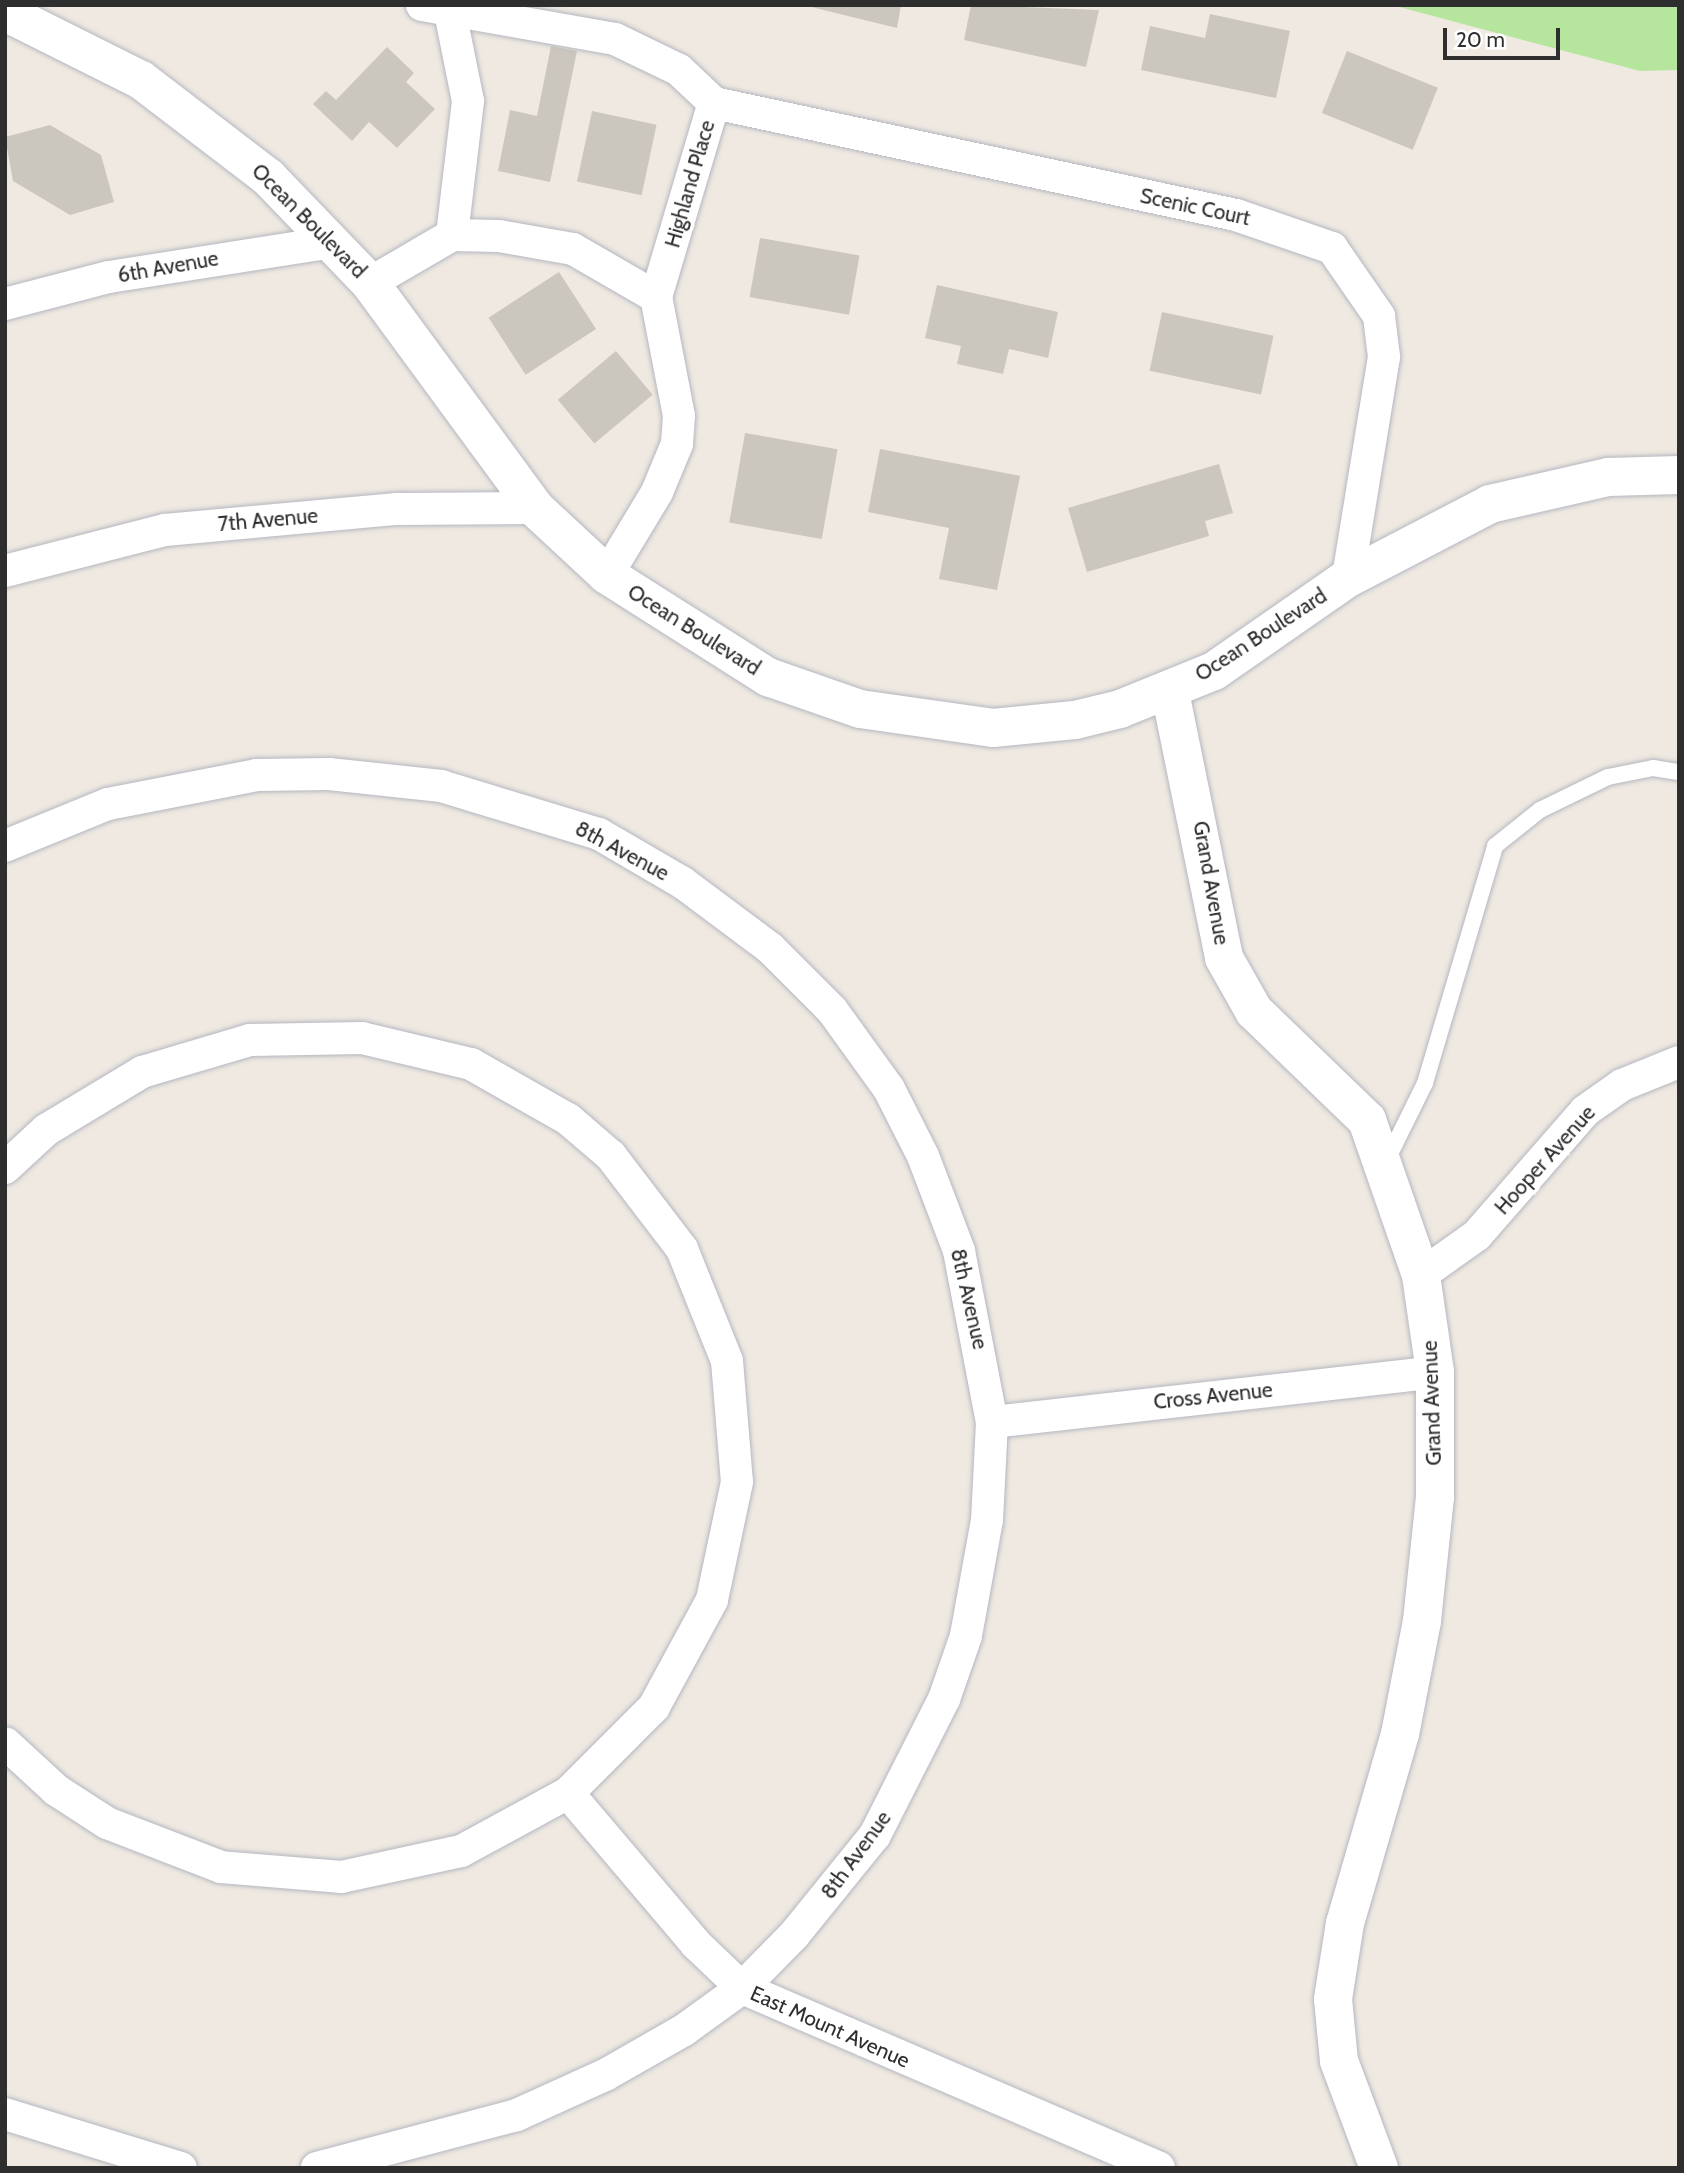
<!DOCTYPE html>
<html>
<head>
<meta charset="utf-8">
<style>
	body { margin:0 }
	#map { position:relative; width:1684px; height:2173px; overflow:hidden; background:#efe9e1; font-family:Cabin,sans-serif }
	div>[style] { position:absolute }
	.green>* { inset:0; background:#b6e59e }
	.building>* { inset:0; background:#cbc7bf; transform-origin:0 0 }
	.roads { filter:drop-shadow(0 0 2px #b4b7c1) drop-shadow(0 0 2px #b4b7c1) }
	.service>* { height:16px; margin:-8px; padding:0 8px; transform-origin:8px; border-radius:8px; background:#fff }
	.minor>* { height:32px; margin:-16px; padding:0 16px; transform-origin:16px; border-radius:16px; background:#fff }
	.tertiary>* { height:38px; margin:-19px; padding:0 19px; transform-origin:19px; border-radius:19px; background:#fff }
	span { translate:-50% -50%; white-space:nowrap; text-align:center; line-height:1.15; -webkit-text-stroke:7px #fff; paint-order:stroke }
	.street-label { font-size:21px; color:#2e2e2e }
	.frame { position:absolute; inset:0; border:7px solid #2e2e2e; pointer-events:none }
	.scale { position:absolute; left:1443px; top:28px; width:117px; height:32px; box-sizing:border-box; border:4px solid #2e2e2e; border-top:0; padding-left:9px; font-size:21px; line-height:24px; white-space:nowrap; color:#2e2e2e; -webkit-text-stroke:5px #fff; paint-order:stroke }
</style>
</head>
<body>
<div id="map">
	<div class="green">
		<i style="clip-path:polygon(1392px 5px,1679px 5px,1679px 70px,1640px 71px)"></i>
	</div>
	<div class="building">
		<i style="clip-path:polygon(803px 5px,901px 5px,897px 28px)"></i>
		<i style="clip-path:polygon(971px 5px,1099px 10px,1086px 67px,964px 40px)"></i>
		<i style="clip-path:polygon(1210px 14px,1290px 31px,1276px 98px,1141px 70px,1150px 26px,1205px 38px)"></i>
		<i style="clip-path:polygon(551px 46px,577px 51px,550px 182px,498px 171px,510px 110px,537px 116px)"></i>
		<i style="clip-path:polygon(387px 47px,414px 73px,406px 82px,435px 109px,397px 148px,369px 122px,352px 141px,313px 104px,326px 91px,336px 100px)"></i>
		<i style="left:1347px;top:51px;width:98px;height:67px;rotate:22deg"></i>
		<i style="left:592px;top:111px;width:66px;height:72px;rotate:12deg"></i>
		<i style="clip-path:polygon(50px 125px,101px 155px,114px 202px,70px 215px,13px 181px,5px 137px)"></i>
		<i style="left:760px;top:238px;width:101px;height:60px;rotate:10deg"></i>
		<i style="left:559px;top:272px;width:68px;height:84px;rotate:57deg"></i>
		<i style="clip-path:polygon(937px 285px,1058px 312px,1048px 358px,1009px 349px,1003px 374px,957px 364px,961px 346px,925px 338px)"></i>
		<i style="left:1162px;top:312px;width:114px;height:60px;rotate:12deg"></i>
		<i style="left:616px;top:351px;width:57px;height:76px;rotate:50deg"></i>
		<i style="left:745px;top:433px;width:94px;height:91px;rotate:10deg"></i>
		<i style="clip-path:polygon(880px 449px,1020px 476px,997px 590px,939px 579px,949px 528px,868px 512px)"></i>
		<i style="clip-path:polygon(1219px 464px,1233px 513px,1205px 521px,1209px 536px,1087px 572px,1068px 508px)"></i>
	</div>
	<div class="roads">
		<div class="service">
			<i style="left:1386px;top:1162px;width:88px;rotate:-63.7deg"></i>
			<i style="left:1425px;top:1083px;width:247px;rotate:-73.5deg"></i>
			<i style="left:1495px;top:846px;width:58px;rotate:-38.7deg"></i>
			<i style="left:1540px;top:810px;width:76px;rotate:-25.9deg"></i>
			<i style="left:1608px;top:777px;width:46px;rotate:-11.3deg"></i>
			<i style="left:1653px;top:768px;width:26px;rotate:9deg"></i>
		</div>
		<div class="minor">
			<i style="left:422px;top:5px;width:196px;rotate:10deg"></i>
			<i style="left:615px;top:39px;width:71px;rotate:25.8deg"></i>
			<i style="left:679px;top:70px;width:48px;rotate:43.3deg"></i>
			<i style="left:450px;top:12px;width:91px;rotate:78.6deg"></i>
			<i style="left:468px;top:101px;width:135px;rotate:96.8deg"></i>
			<i style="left:714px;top:103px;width:534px;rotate:12.11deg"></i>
			<i style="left:1236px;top:215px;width:102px;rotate:19deg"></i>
			<i style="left:1332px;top:248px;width:83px;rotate:55.3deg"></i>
			<i style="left:1379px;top:316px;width:41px;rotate:83deg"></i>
			<i style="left:1384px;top:357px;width:224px;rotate:99.3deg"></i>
			<i style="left:370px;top:283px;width:95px;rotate:-30.3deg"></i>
			<i style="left:452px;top:235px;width:47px;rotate:1.2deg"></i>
			<i style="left:499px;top:236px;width:75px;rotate:10deg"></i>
			<i style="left:573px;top:249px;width:96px;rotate:30deg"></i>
			<i style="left:5px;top:304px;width:107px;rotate:-14.6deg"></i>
			<i style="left:109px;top:277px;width:227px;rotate:-8.9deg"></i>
			<i style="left:5px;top:571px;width:165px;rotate:-14.4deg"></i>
			<i style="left:165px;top:530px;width:233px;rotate:-5.2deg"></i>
			<i style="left:397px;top:509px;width:138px;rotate:-0.4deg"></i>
			<i style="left:607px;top:575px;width:97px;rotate:-58.9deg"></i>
			<i style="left:657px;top:492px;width:52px;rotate:-67.4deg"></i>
			<i style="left:677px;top:444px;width:28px;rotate:-86deg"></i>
			<i style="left:679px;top:416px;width:121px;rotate:-100.9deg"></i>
			<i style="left:656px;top:297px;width:202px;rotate:-73.4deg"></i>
			<i style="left:5px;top:846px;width:111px;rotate:-22.2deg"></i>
			<i style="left:108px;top:804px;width:152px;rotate:-11deg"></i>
			<i style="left:257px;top:775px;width:72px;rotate:-0.8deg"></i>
			<i style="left:329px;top:774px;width:113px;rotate:6.1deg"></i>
			<i style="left:441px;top:786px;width:165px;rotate:16.9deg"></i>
			<i style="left:599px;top:834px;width:97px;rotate:30.3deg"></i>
			<i style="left:683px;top:883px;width:109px;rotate:36.8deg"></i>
			<i style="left:770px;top:948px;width:88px;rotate:45deg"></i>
			<i style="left:832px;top:1010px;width:97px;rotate:54.2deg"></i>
			<i style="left:889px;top:1089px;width:75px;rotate:63.1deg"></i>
			<i style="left:923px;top:1156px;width:102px;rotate:69.2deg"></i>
			<i style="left:959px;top:1251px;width:174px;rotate:79.1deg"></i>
			<i style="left:992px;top:1422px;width:98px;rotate:92.9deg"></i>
			<i style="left:987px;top:1520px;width:118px;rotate:100.3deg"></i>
			<i style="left:966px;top:1636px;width:67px;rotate:109.2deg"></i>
			<i style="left:944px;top:1699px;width:153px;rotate:116.9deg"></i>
			<i style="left:875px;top:1835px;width:129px;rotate:129deg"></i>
			<i style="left:794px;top:1935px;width:74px;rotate:134.5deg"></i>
			<i style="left:742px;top:1988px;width:72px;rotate:144.1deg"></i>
			<i style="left:684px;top:2030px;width:91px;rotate:150.3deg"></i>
			<i style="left:605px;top:2075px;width:97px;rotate:155.6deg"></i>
			<i style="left:517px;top:2115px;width:207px;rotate:165.2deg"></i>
			<i style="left:5px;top:1168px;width:56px;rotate:-42.8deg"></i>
			<i style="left:46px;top:1130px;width:112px;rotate:-31.1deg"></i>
			<i style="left:142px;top:1072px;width:113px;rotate:-16.5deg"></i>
			<i style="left:250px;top:1040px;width:112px;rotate:-1deg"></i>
			<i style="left:362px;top:1038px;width:112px;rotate:13.4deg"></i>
			<i style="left:471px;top:1064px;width:112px;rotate:29.6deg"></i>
			<i style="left:568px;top:1119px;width:57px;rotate:40.7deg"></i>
			<i style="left:611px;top:1156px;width:117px;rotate:52.6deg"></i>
			<i style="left:682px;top:1249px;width:121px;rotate:68.1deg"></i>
			<i style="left:727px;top:1361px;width:121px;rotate:85.3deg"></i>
			<i style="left:737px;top:1482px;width:121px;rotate:102deg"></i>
			<i style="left:712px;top:1600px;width:122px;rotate:118.5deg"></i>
			<i style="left:654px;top:1707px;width:122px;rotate:135deg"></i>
			<i style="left:568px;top:1793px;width:122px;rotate:151.5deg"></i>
			<i style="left:461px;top:1851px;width:122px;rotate:167.7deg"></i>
			<i style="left:342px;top:1877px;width:121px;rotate:-175.3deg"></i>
			<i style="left:221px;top:1867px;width:122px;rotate:-158.9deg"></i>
			<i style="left:107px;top:1823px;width:61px;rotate:-147.1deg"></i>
			<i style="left:56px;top:1790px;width:69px;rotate:-137.3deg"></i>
			<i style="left:1421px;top:1275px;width:69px;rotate:-35.5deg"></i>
			<i style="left:1477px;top:1235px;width:164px;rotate:-48.9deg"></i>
			<i style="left:1585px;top:1111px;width:45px;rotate:-35.1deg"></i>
			<i style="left:1622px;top:1085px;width:61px;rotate:-22deg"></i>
			<i style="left:992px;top:1422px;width:446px;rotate:-6.4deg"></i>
			<i style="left:568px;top:1793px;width:198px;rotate:49.7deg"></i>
			<i style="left:696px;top:1944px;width:64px;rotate:43.7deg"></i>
			<i style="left:742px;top:1988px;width:454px;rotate:23.3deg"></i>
			<i style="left:5px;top:2114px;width:184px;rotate:17.1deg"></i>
		</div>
		<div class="tertiary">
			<i style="left:5px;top:12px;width:152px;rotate:26.6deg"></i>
			<i style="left:141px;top:80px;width:160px;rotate:37.4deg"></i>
			<i style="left:268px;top:177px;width:147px;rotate:46.1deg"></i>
			<i style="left:370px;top:283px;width:279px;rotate:53.7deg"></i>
			<i style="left:535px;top:508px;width:98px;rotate:42.9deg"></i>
			<i style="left:607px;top:575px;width:191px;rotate:32.4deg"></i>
			<i style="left:768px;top:677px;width:97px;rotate:19.2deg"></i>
			<i style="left:860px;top:709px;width:134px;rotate:8.1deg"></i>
			<i style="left:993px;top:728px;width:82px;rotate:-5.6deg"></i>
			<i style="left:1075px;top:720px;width:46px;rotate:-13.7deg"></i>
			<i style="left:1120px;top:709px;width:101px;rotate:-22deg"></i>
			<i style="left:1214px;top:671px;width:163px;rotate:-34.8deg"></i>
			<i style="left:1348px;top:578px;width:160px;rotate:-27.5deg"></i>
			<i style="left:1490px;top:504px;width:121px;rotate:-12.9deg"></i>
			<i style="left:1608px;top:477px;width:71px;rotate:-1.6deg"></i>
			<i style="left:1170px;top:692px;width:271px;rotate:78.5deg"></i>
			<i style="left:1224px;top:958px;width:61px;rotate:60.5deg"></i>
			<i style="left:1254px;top:1011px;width:157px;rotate:44deg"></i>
			<i style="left:1367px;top:1120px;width:164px;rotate:70.8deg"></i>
			<i style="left:1421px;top:1275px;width:98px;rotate:81.8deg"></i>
			<i style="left:1435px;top:1372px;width:125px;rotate:90deg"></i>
			<i style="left:1435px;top:1497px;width:125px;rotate:96deg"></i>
			<i style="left:1422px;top:1621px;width:115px;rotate:101deg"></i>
			<i style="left:1400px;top:1734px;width:197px;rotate:106.2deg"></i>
			<i style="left:1345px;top:1923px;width:77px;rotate:99deg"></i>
			<i style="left:1333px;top:1999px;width:62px;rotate:84.5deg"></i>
			<i style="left:1339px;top:2061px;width:114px;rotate:69.5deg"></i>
		</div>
	</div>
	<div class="street-label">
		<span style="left:690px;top:184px;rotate:-74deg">Highland Place</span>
		<span style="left:1195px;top:207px;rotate:12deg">Scenic Court</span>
		<span style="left:309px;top:221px;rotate:45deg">Ocean Boulevard</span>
		<span style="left:168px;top:267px;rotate:-10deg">6th Avenue</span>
		<span style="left:268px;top:520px;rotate:-5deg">7th Avenue</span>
		<span style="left:694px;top:630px;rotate:32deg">Ocean Boulevard</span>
		<span style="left:1261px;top:635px;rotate:-33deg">Ocean Boulevard</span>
		<span style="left:622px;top:851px;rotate:28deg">8th Avenue</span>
		<span style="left:1211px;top:883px;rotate:80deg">Grand Avenue</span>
		<span style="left:1545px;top:1160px;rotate:-48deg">Hooper Avenue</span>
		<span style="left:969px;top:1299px;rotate:77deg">8th Avenue</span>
		<span style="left:1213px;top:1396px;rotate:-6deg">Cross Avenue</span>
		<span style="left:1432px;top:1403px;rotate:-92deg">Grand Avenue</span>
		<span style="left:856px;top:1855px;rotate:-54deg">8th Avenue</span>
		<span style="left:830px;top:2027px;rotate:24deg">East Mount Avenue</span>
	</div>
	<div class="frame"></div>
	<div class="scale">20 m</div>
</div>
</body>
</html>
